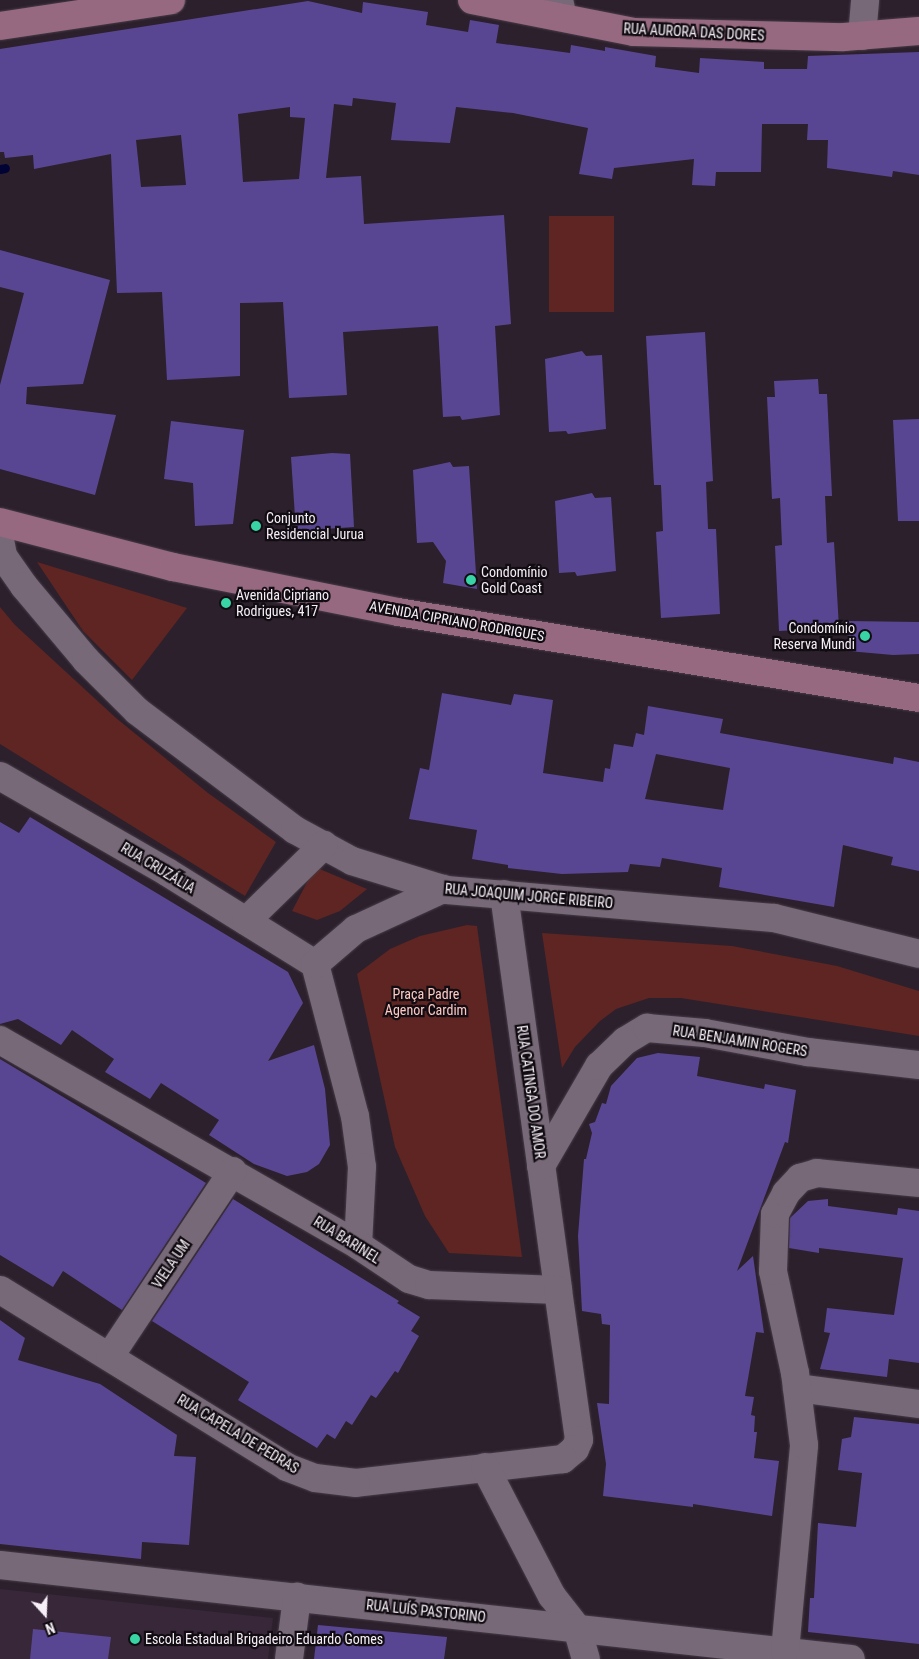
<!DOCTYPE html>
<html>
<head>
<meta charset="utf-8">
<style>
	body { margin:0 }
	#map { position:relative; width:919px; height:1659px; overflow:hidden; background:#2c202d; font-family:"Roboto Condensed",sans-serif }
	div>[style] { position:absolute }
	.built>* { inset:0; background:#382739 }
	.green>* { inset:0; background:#5e2522; transform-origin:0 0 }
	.stream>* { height:9px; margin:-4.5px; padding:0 4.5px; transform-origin:4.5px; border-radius:4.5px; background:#000334 }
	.building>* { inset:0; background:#594692 }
	.roads { filter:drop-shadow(0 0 1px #463c47) drop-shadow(0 0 1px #463c47) }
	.minor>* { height:28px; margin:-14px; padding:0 14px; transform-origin:14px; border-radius:14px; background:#776978 }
	.major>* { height:28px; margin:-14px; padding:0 14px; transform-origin:14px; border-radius:14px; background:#976980 }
	.dots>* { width:14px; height:14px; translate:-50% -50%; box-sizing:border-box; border:2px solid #110c12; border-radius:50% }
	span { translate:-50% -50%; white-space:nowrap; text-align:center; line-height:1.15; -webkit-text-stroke:4.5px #110c12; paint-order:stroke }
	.street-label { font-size:14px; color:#f7eff7 }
	.poi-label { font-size:14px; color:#f7eff7 }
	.left { translate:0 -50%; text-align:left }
	.right { translate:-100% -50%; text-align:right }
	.park-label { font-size:14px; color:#fec9c3 }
	.north { position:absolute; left:20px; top:1589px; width:50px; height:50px; -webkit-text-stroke:4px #110c12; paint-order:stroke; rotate:160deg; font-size:14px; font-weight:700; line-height:20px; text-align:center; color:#f7eff7 }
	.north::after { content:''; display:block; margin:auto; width:18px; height:22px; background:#f7eff7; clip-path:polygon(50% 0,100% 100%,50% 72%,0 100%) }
</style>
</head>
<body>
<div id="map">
	<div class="built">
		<i style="clip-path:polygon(0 1589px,273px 1618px,268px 1659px,0 1659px)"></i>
	</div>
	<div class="green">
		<i style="left:549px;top:216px;width:65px;height:96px"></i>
		<i style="clip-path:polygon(37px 562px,149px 596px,187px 608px,132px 680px,83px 631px)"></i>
		<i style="clip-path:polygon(0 607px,15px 625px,116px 718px,208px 793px,276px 842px,245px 896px,0 744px)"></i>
		<i style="clip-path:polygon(315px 867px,367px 889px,340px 911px,317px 920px,292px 911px)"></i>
		<i style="clip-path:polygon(467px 925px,477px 926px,522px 1257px,449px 1253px,425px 1216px,395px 1147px,357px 974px,390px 949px,420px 936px)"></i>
		<i style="clip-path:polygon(542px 933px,732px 946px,837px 966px,919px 991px,919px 1036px,681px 998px,649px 998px,616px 1009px,600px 1021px,575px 1047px,562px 1068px)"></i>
	</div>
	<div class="stream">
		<i style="left:0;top:169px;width:5px;rotate:-11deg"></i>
	</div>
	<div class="building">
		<i style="clip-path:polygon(evenodd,308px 1px,362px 13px,363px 2px,428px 12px,426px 25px,468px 32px,470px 20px,499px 25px,496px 43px,570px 53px,571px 45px,605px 51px,605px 47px,656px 56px,655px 67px,699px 73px,700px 58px,764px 62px,764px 69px,807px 69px,808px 56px,919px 52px,919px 175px,893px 171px,892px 177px,827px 168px,828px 140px,807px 140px,808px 124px,762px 124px,761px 172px,716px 172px,715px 186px,692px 185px,694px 159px,614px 168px,612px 179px,579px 174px,588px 128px,513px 113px,456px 107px,450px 143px,391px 140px,396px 103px,353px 98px,352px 106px,334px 104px,326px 178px,361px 176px,364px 224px,504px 215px,511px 324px,495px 326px,500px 415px,462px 420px,460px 416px,443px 417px,438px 326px,343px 332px,347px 395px,289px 398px,283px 302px,240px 303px,240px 376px,167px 380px,162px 292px,117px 293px,111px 154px,34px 169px,33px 155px,5px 158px,4px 152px,0 152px,0 49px,308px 1px,290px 107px,290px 117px,305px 118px,299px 179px,243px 182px,238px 114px,290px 107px,308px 1px,181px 135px,186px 185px,141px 187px,136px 140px,181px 135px)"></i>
		<i style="clip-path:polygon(0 250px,110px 280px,83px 384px,27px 387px,26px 404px,116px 415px,95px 495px,0 469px,0 385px,24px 293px,0 287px)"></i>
		<i style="clip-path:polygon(705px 332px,713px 481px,706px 482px,708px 529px,716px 529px,720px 614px,661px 618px,656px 532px,663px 531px,661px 485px,654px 485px,646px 336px)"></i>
		<i style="clip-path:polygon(582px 351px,586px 356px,602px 355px,606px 429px,568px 434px,566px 431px,549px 432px,545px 359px)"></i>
		<i style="clip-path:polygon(818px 379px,819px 394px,827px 394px,832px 496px,825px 496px,827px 543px,834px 542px,839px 628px,779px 631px,775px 546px,782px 545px,780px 498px,772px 499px,767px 397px,775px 397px,774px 381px)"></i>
		<i style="clip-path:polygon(919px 419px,919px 521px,898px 521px,893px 420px)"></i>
		<i style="clip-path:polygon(171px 421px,244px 430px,233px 524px,195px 526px,193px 483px,164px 479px)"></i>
		<i style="clip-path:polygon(332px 453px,350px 454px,354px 527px,296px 531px,291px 457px)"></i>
		<i style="clip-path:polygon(450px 462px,453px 467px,469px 466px,477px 589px,443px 583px,446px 561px,433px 542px,417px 543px,413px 470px)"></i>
		<i style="clip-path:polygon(592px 493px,595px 498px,611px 497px,616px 571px,577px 576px,575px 572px,559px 573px,555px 501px)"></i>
		<i style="clip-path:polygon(847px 621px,919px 622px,919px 654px,893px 655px,848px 651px)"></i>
		<i style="clip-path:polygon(evenodd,442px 693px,511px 705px,514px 694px,553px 700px,543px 773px,603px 782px,605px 768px,610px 769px,614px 744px,633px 747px,636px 733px,644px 735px,648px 706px,723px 719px,720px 733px,893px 764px,894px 757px,919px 762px,919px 871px,891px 865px,893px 857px,843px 845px,834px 907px,719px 887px,722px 868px,662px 858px,660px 867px,630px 864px,628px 872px,562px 874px,508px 868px,508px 865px,472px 859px,477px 830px,409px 819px,420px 768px,429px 770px,442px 693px,656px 754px,730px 768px,723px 810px,645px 799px,656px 754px)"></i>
		<i style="clip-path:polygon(30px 817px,288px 972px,303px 1003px,268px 1061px,314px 1045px,325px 1089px,330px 1145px,319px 1164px,307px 1172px,287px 1176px,254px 1164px,209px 1135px,219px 1120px,161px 1083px,150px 1099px,105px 1072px,114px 1059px,72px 1030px,61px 1045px,18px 1019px,0 1024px,0 822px,19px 833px)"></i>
		<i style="clip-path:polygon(658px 1053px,700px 1057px,697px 1076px,764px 1089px,765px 1084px,796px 1090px,788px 1143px,785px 1142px,737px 1271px,753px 1256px,764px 1333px,756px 1332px,745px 1396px,754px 1397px,751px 1415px,755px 1416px,754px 1432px,757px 1432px,754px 1458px,779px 1461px,772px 1516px,693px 1504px,693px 1507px,603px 1496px,606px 1464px,597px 1403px,609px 1404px,610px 1325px,602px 1324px,601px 1314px,582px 1311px,578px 1236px,584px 1159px,586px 1159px,592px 1133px,589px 1124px,595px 1122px,602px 1103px,606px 1104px,611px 1086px,637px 1058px)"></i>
		<i style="clip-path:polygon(0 1059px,206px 1183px,122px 1310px,63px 1271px,53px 1287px,0 1255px)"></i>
		<i style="clip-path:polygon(233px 1199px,399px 1301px,397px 1303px,420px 1317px,411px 1331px,419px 1336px,398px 1373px,395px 1371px,376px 1398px,371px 1395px,352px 1425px,346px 1421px,335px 1439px,327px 1434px,317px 1448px,238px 1400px,249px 1382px,152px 1321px)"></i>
		<i style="clip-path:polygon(828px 1199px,828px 1206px,897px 1215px,898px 1208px,919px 1211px,919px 1363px,889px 1359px,887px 1377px,820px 1369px,830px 1333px,824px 1332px,827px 1308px,894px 1315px,903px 1258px,819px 1248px,819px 1253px,789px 1248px,790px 1218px,808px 1201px)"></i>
		<i style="clip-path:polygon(0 1320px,25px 1338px,18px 1360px,100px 1384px,177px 1435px,174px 1456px,196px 1457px,189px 1545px,142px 1542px,141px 1559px,0 1544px)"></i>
		<i style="clip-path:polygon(854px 1417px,919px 1424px,919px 1644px,808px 1632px,810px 1598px,814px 1598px,818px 1523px,856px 1527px,862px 1473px,838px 1470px,842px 1439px,851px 1437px)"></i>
		<i style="clip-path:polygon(318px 1625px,447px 1637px,444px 1659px,314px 1659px)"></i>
		<i style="clip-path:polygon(33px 1629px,111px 1637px,108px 1659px,30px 1659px)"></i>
	</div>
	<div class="roads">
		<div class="minor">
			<i style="left:559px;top:0;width:17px;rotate:77deg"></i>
			<i style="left:862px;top:36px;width:36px;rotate:-85deg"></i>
			<i style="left:0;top:540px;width:16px;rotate:79deg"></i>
			<i style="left:3px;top:556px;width:37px;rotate:55deg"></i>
			<i style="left:24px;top:586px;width:97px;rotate:50deg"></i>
			<i style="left:86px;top:660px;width:72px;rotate:45deg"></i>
			<i style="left:137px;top:711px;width:198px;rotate:37deg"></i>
			<i style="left:295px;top:830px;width:65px;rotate:28.5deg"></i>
			<i style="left:352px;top:861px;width:98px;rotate:17.1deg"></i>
			<i style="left:446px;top:890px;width:329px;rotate:4.9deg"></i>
			<i style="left:774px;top:918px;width:149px;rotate:13.9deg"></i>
			<i style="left:0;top:776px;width:193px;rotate:29.9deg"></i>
			<i style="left:167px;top:872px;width:174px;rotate:31.9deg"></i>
			<i style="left:504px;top:894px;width:400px;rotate:82.2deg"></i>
			<i style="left:246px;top:921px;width:109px;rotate:-44.3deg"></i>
			<i style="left:315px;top:964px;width:157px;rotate:75.3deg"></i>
			<i style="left:355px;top:1116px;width:51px;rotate:82.2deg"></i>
			<i style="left:362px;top:1167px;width:78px;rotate:92.9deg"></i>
			<i style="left:315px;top:964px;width:54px;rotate:-40.5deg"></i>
			<i style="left:356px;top:929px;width:96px;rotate:-24.7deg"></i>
			<i style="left:0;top:1040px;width:413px;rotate:29.8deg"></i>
			<i style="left:358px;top:1245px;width:61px;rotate:33.7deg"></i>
			<i style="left:409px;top:1279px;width:21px;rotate:17deg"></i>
			<i style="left:429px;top:1285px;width:129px;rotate:2.2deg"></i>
			<i style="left:558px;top:1290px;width:151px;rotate:82deg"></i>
			<i style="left:579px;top:1440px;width:10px;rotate:114deg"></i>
			<i style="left:575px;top:1449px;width:16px;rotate:140deg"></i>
			<i style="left:563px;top:1459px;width:208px;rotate:173.4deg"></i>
			<i style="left:356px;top:1483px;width:41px;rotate:-173deg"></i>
			<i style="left:315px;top:1478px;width:30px;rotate:-159deg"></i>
			<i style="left:287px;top:1467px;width:337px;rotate:-148.3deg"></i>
			<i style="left:541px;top:1166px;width:116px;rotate:-59.9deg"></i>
			<i style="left:599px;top:1066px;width:36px;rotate:-44deg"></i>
			<i style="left:625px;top:1041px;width:26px;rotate:-31deg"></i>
			<i style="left:647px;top:1028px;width:58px;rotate:4.9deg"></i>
			<i style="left:705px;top:1033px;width:105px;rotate:10.5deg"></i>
			<i style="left:808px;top:1052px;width:112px;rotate:6.7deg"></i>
			<i style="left:110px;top:1356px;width:222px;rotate:-56.4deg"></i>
			<i style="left:797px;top:1388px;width:123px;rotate:7.5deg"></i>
			<i style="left:485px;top:1467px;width:145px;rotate:62.6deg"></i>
			<i style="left:552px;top:1596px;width:41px;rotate:52deg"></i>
			<i style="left:577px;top:1628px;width:32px;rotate:74deg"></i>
			<i style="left:0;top:1565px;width:856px;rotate:6.3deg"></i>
			<i style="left:785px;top:1651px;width:207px;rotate:-84.7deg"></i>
			<i style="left:804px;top:1445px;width:73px;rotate:-97.1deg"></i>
			<i style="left:795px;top:1373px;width:104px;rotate:-102.2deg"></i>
			<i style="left:773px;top:1271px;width:57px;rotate:-88deg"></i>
			<i style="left:775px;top:1214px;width:24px;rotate:-62deg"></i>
			<i style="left:786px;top:1193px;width:21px;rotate:-47deg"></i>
			<i style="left:800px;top:1178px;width:18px;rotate:-16deg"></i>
			<i style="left:817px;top:1173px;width:102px;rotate:5.6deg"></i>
			<i style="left:289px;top:1659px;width:63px;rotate:-82.6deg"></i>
		</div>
		<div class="major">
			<i style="left:472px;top:0;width:165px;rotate:11.2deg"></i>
			<i style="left:634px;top:32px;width:210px;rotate:1.4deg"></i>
			<i style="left:844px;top:37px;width:75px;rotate:-4.6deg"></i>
			<i style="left:0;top:26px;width:173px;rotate:-8.6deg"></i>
			<i style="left:0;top:522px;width:179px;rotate:14.6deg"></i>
			<i style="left:173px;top:567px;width:229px;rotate:11.3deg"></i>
			<i style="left:398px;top:612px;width:528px;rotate:9.37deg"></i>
		</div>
	</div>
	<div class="dots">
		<i style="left:256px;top:526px;background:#39d4a5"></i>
		<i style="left:471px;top:580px;background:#39d4a5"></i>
		<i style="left:226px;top:603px;background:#39d4a5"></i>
		<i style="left:865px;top:636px;background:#39d4a5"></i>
		<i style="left:135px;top:1639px;background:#39d4a5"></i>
	</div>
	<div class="street-label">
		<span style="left:694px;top:32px;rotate:3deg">RUA AURORA DAS DORES</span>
		<span style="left:457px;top:621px;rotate:10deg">AVENIDA CIPRIANO RODRIGUES</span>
		<span style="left:158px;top:868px;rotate:31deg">RUA CRUZÁLIA</span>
		<span style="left:529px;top:896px;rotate:5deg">RUA JOAQUIM JORGE RIBEIRO</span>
		<span style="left:740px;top:1041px;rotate:9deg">RUA BENJAMIN ROGERS</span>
		<span style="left:531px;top:1092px;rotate:82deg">RUA CATINGA DO AMOR</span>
		<span style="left:347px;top:1240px;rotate:32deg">RUA BARINEL</span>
		<span style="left:171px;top:1264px;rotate:-56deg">VIELA UM</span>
		<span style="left:238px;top:1434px;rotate:31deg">RUA CAPELA DE PEDRAS</span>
		<span style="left:426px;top:1611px;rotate:6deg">RUA LUÍS PASTORINO</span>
	</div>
	<div class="poi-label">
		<span class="left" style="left:266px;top:526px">Conjunto<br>Residencial Jurua</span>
		<span class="left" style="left:481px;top:580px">Condomínio<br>Gold Coast</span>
		<span class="left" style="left:236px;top:603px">Avenida Cipriano<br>Rodrigues, 417</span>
		<span class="right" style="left:855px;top:636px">Condomínio<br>Reserva Mundi</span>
		<span class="left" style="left:145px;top:1639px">Escola Estadual Brigadeiro Eduardo Gomes</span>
	</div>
	<div class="park-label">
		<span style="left:426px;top:1002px">Praça Padre<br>Agenor Cardim</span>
	</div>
	<div class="north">N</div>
</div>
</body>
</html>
